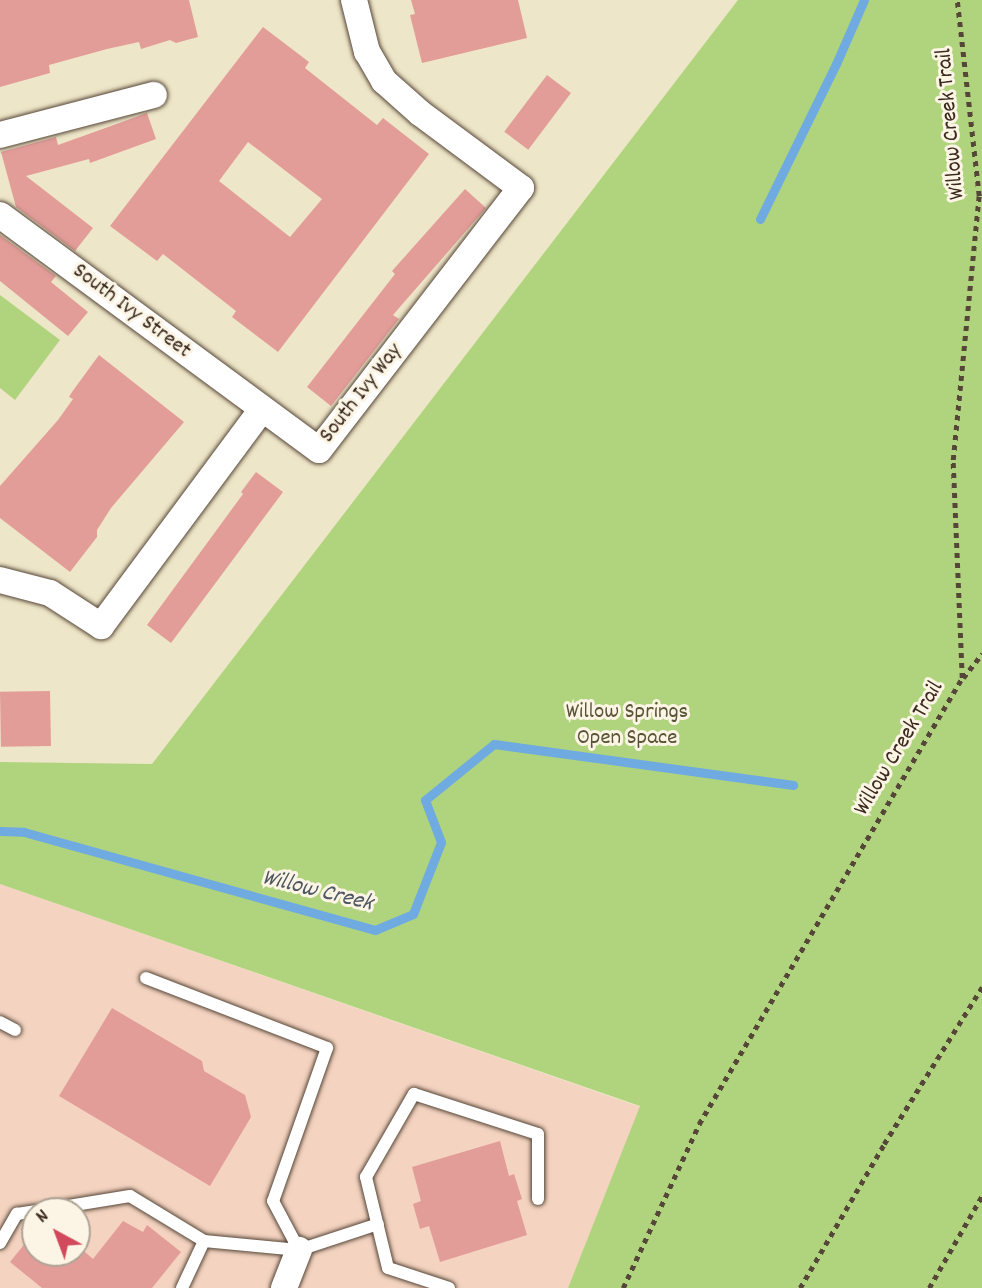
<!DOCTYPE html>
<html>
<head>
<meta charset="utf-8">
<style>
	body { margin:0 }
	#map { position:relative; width:982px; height:1288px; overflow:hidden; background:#eee6c8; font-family:Dekko,sans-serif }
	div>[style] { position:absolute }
	.built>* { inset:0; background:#f4d3c0 }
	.green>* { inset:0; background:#b0d47d }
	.stream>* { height:9px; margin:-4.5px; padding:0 4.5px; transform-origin:4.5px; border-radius:4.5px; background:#6fabe0 }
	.building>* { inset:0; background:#e39d99; transform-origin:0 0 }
	.path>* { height:4.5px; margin-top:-2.25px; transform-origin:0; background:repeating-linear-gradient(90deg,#564638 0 5px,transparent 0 10px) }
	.roads { filter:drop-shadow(0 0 2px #564638) drop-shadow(0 0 2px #564638) }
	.lane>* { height:12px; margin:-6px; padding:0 6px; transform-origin:6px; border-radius:6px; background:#fff }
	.street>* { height:26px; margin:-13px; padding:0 13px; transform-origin:13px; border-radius:13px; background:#fff }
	span { translate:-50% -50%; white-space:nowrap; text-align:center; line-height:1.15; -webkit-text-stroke:6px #fcf5e5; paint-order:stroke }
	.street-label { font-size:23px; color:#3b2a1e }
	.park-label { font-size:23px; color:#585436 }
	.water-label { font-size:24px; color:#4d5762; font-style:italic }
	.north { position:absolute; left:21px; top:1197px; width:70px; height:70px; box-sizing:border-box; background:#fcf5e5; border:2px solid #afa495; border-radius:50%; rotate:319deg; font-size:19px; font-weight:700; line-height:28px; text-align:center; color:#3b2a1e }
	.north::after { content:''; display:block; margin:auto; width:24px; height:32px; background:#d1495b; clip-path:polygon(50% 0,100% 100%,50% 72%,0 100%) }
</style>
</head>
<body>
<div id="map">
	<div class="built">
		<i style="clip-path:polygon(evenodd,0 884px,640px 1107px,568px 1288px,0 1288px,0 884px,35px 1211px,77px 1211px,77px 1253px,35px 1253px,35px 1211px)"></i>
	</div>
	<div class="green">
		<i style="clip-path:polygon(738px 0,982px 0,982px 1288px,568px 1288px,640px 1106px,0 884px,0 762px,152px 764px)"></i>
		<i style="clip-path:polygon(0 295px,60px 340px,15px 400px,0 388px)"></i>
	</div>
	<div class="stream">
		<i style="left:760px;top:219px;width:173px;rotate:-63.9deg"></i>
		<i style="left:836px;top:64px;width:70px;rotate:-66.4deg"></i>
		<i style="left:0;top:831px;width:24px;rotate:2deg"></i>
		<i style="left:24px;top:832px;width:364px;rotate:15.6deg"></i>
		<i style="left:375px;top:930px;width:41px;rotate:-22.8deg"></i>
		<i style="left:413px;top:914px;width:77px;rotate:-68.7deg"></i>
		<i style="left:441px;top:842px;width:45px;rotate:-110.9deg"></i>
		<i style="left:425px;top:800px;width:89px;rotate:-39.1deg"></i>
		<i style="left:494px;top:744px;width:302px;rotate:7.8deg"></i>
	</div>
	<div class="building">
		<i style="clip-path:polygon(0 0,189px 0,198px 37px,176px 43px,170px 40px,141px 49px,139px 42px,107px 49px,49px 65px,50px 73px,0 87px)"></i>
		<i style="clip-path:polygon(411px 0,518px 0,527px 38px,422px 63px,410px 15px,415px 14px)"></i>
		<i style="clip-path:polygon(evenodd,263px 27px,309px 62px,305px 68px,377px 125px,383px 118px,429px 154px,278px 352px,232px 317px,236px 311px,163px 254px,157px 261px,110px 226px,263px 27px,248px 142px,322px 199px,290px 237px,219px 181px,248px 142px)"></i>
		<i style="left:547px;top:75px;width:30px;height:71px;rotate:37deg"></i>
		<i style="clip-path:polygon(147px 113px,156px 139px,90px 163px,89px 159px,26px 176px,93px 228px,75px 251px,16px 207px,1px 152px,56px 137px,58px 145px)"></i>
		<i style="clip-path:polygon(465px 189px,486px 208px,393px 315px,399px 319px,331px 406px,307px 387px,395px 274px,392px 271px)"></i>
		<i style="clip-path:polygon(0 235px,56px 276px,51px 282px,88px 312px,68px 336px,0 281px)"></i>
		<i style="clip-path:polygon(99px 355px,184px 422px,111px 508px,97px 530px,97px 537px,70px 572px,0 518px,0 486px,58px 420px,73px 399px,69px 397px,72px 392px)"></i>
		<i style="clip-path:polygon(256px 472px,283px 492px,171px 643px,147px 625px,243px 494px,241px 492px)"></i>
		<i style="left:50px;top:691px;width:55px;height:50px;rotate:89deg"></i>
		<i style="clip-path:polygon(112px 1008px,202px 1061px,204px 1071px,245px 1095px,251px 1117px,210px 1186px,59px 1096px)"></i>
		<i style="clip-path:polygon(500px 1141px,509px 1176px,514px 1174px,522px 1199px,517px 1201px,527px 1235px,440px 1262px,429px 1226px,420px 1229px,413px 1204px,421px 1201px,412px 1167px)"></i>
		<i style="clip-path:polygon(123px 1221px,143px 1232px,147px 1225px,181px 1252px,152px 1288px,42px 1288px,10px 1262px,35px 1231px,35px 1253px,77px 1253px,77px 1245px,93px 1259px)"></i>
	</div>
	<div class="path">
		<i style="left:963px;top:678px;width:31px;rotate:-52deg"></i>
		<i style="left:623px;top:1288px;width:181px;rotate:-65.1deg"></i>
		<i style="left:699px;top:1124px;width:518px;rotate:-59.47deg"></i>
		<i style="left:962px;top:678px;width:218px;rotate:-92.4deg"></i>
		<i style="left:953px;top:460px;width:265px;rotate:-84.4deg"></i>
		<i style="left:979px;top:196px;width:197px;rotate:-96.4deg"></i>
		<i style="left:800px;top:1288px;width:167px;rotate:-59.7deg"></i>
		<i style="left:884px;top:1144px;width:185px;rotate:-58deg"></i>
		<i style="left:929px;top:1288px;width:106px;rotate:-60.1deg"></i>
	</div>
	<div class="roads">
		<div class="lane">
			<i style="left:146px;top:978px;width:194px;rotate:21.1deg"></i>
			<i style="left:327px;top:1048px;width:162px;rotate:109.4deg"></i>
			<i style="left:273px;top:1201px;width:55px;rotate:62deg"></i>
			<i style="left:0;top:1022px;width:17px;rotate:28deg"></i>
			<i style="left:38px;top:1211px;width:93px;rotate:-9.3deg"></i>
			<i style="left:130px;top:1196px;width:87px;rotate:31.3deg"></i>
			<i style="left:204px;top:1241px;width:52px;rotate:115.1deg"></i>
			<i style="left:204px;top:1241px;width:95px;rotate:5.4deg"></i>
			<i style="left:299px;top:1250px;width:83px;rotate:-18.2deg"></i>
			<i style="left:0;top:1243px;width:34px;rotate:-60deg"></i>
			<i style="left:17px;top:1214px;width:18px;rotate:-9deg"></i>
			<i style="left:449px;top:1288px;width:64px;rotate:-161.8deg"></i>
			<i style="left:388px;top:1268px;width:94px;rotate:-103.6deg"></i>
			<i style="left:366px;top:1177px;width:96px;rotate:-60deg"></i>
			<i style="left:414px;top:1094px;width:130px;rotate:17.9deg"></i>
			<i style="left:538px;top:1134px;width:65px;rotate:90deg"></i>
		</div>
		<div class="street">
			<i style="left:0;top:135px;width:159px;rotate:-14.6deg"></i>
			<i style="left:0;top:215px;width:396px;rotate:36.4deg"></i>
			<i style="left:319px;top:450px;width:331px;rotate:-52.4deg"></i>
			<i style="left:521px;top:188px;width:126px;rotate:-143.4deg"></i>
			<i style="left:420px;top:113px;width:48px;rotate:-138.4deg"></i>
			<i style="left:384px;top:81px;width:34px;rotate:-120deg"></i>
			<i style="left:367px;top:52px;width:54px;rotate:-104deg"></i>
			<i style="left:0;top:580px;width:52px;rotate:14.6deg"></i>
			<i style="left:50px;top:593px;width:61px;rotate:32.9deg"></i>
			<i style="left:101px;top:626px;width:270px;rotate:-53.4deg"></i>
			<i style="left:284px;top:1288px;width:41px;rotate:-68.5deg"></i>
		</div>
	</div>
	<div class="street-label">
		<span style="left:952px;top:124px;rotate:-95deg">Willow Creek Trail</span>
		<span style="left:131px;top:312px;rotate:37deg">South Ivy Street</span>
		<span style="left:362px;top:394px;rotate:-52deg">South Ivy Way</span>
		<span style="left:900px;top:749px;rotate:-59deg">Willow Creek Trail</span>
	</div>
	<div class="park-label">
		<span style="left:627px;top:726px">Willow Springs<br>Open Space</span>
	</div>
	<div class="water-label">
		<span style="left:317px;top:892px;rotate:14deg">Willow Creek</span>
	</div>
	<div class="north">N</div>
</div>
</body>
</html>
